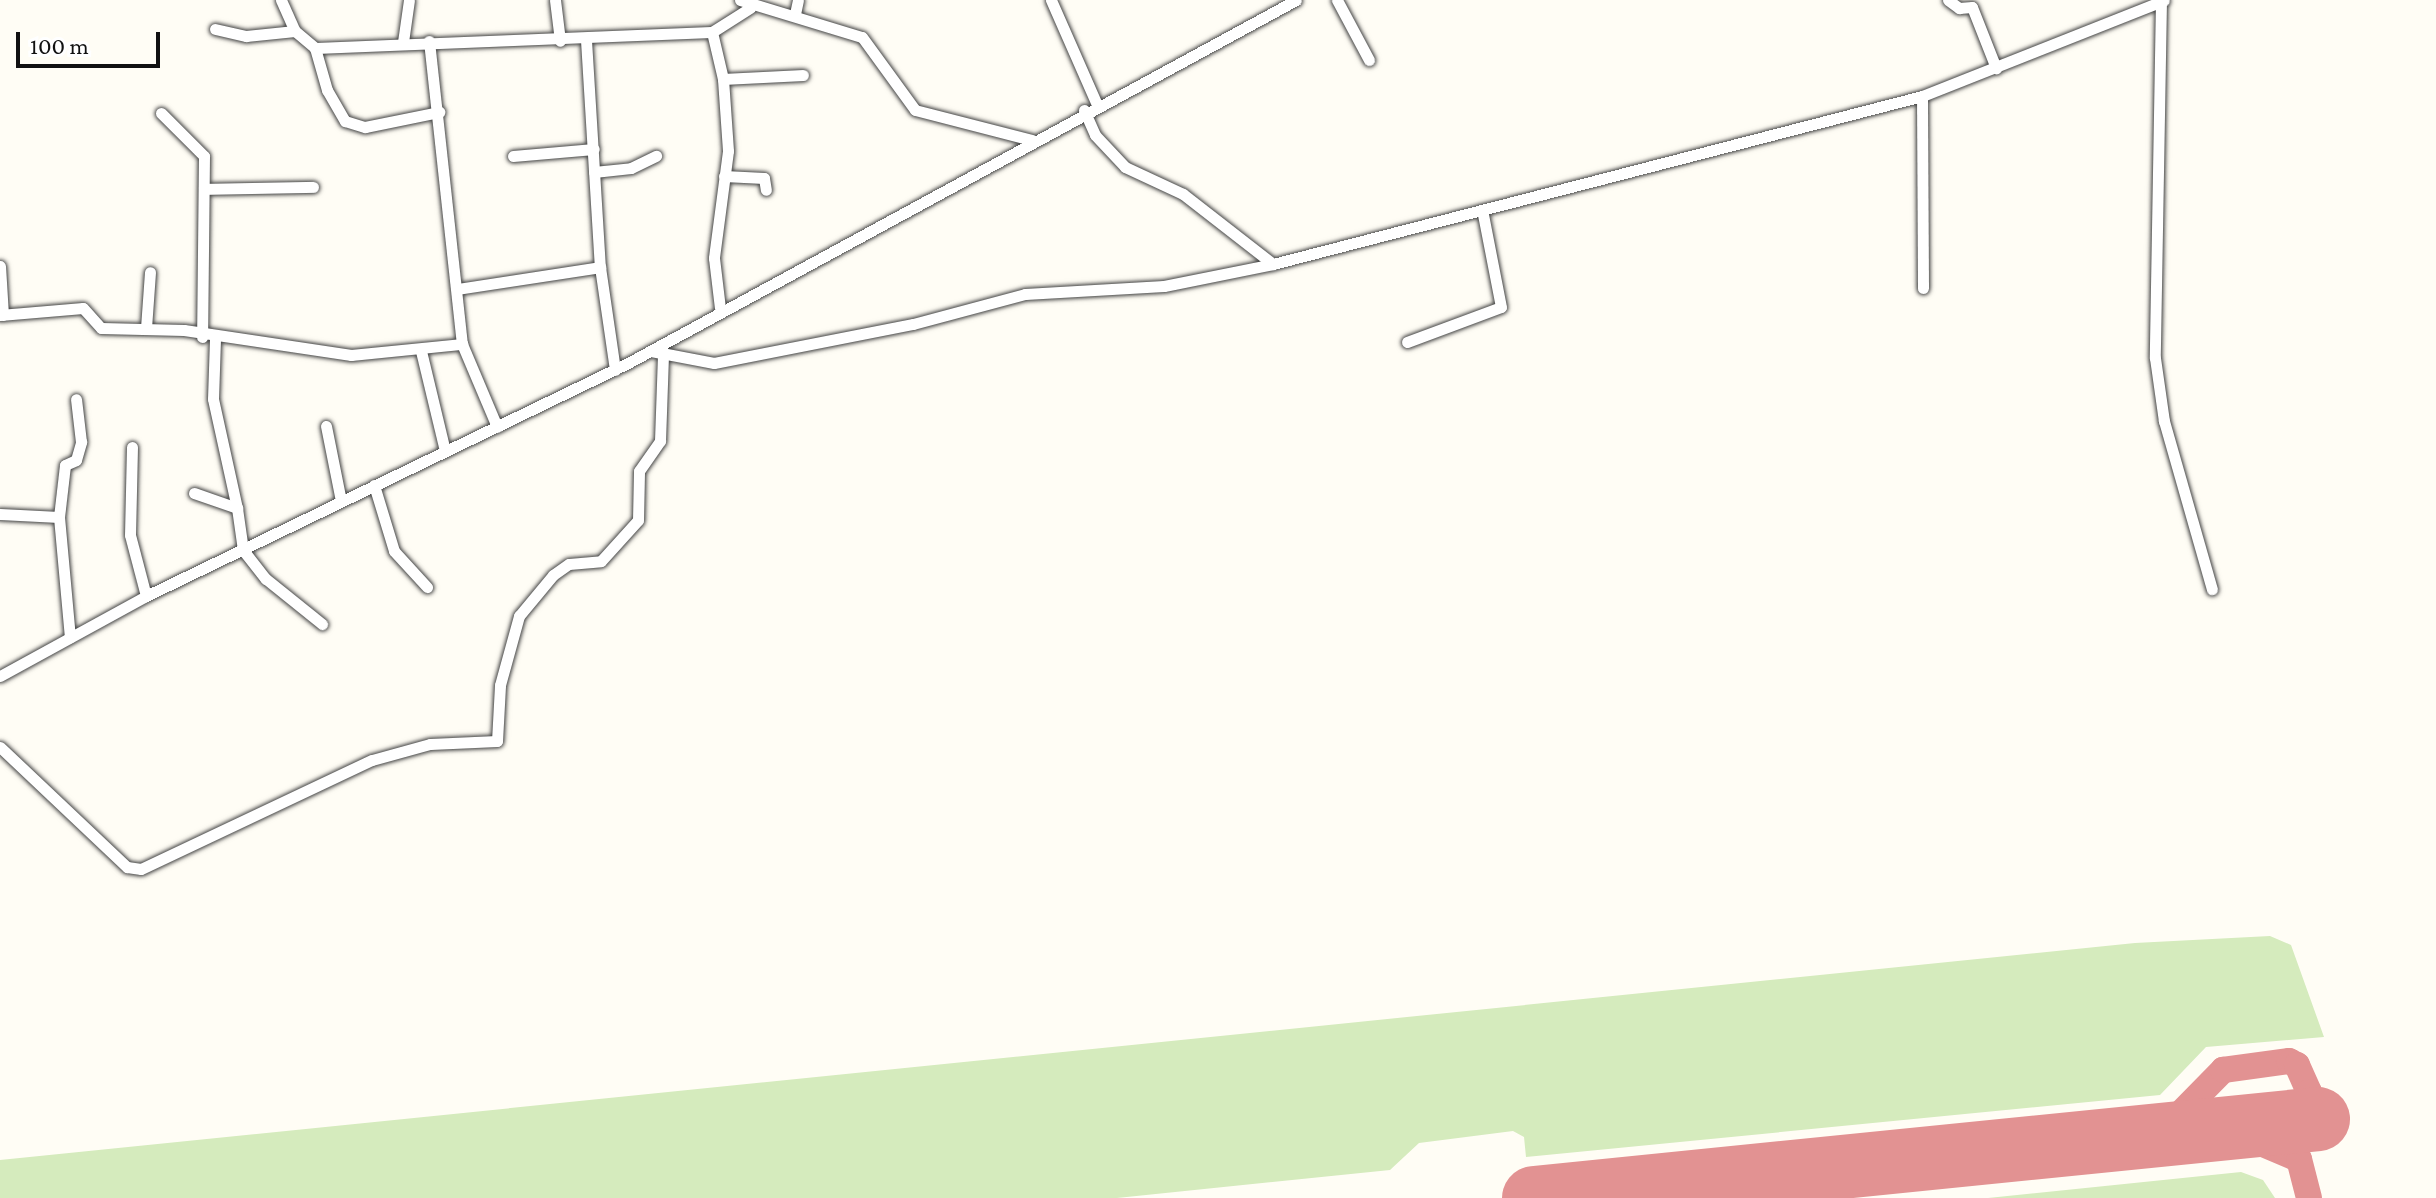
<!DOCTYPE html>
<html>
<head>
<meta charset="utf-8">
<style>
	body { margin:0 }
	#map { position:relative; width:2436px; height:1198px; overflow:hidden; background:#fffdf5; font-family:"Crimson Pro",serif }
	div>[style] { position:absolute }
	.green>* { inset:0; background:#d5ebbd }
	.taxiway>* { height:26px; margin:-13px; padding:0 13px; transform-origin:13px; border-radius:13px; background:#e29292 }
	.runway>* { height:64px; margin:-32px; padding:0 32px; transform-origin:32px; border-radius:32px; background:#e29292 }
	.roads { filter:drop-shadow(0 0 2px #444) drop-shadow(0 0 2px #444) }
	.minor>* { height:11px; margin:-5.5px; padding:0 5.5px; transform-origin:5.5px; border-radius:5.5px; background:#fff }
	span { translate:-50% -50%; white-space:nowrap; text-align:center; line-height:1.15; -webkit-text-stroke:8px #fff; paint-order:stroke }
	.scale { position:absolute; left:16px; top:32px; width:144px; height:36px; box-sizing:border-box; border:4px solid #111; border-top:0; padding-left:10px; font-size:24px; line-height:28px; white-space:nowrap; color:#111; -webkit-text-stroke:6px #fff; paint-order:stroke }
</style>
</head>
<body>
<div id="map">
	<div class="green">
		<i style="clip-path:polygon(2270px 936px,2291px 945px,2324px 1037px,2206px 1047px,2160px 1095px,1526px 1157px,1524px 1137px,1513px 1131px,1419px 1143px,1390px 1170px,1117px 1198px,0 1198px,0 1160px,2135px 943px)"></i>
		<i style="clip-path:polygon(2241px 1172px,2263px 1180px,2275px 1198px,1988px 1198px)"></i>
	</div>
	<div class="taxiway">
		<i style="left:2144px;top:1136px;width:29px;rotate:-25deg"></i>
		<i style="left:2170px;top:1124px;width:76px;rotate:-45.5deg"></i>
		<i style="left:2223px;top:1070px;width:67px;rotate:-7.8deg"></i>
		<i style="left:2289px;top:1061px;width:9px;rotate:27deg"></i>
		<i style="left:2297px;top:1065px;width:30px;rotate:66deg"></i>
		<i style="left:2309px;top:1092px;width:39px;rotate:109deg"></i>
		<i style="left:2296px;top:1129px;width:36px;rotate:156deg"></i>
		<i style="left:2263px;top:1144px;width:52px;rotate:-163.3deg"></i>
		<i style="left:2263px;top:1144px;width:39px;rotate:23deg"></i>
		<i style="left:2299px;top:1159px;width:40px;rotate:75.6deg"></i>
	</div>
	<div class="runway">
		<i style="left:1534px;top:1198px;width:788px;rotate:-5.75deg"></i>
	</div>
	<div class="roads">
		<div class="minor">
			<i style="left:281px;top:0;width:34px;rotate:66deg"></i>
			<i style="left:295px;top:31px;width:26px;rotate:40deg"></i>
			<i style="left:315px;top:48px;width:44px;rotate:74.1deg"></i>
			<i style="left:327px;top:90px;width:36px;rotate:60deg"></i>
			<i style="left:345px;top:121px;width:21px;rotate:17deg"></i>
			<i style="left:365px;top:127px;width:76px;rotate:-11.5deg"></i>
			<i style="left:555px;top:0;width:41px;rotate:83deg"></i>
			<i style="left:740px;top:0;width:127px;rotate:16.9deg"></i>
			<i style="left:862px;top:37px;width:90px;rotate:54deg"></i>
			<i style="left:915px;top:110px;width:121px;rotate:14.4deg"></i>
			<i style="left:1051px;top:0;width:115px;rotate:66.3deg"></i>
			<i style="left:1337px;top:0;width:68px;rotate:61.9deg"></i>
			<i style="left:1948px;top:0;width:14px;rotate:36deg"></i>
			<i style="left:1959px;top:8px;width:13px;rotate:-4deg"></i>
			<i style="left:1972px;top:7px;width:66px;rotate:68.5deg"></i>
			<i style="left:2161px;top:0;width:358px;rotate:91deg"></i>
			<i style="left:2155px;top:358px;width:64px;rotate:81.9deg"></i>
			<i style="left:2164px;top:421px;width:175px;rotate:74.1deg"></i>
			<i style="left:795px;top:14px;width:14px;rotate:-78deg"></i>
			<i style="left:215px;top:29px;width:32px;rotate:13deg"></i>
			<i style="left:246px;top:36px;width:49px;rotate:-5.8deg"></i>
			<i style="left:712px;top:32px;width:45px;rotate:-32.3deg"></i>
			<i style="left:586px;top:40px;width:227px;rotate:86.5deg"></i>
			<i style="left:600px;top:267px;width:104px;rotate:81.7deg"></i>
			<i style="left:429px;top:41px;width:305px;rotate:83.8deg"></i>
			<i style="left:462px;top:344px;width:90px;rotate:67.1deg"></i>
			<i style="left:403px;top:42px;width:42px;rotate:-81.9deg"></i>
			<i style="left:315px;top:48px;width:397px;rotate:-2.3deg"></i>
			<i style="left:712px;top:32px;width:48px;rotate:76.8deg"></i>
			<i style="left:723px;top:79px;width:72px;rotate:86deg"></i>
			<i style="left:728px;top:151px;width:108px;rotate:97.5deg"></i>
			<i style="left:714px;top:258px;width:50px;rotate:83.2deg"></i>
			<i style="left:723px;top:79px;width:80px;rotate:-2.9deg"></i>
			<i style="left:1922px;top:96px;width:192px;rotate:89.7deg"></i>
			<i style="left:1084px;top:110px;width:27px;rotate:66deg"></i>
			<i style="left:1095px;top:135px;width:44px;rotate:46.8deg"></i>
			<i style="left:1125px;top:167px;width:64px;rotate:25deg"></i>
			<i style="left:1183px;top:194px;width:114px;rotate:37.9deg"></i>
			<i style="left:161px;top:113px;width:61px;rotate:45deg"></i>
			<i style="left:204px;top:156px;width:181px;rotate:90.6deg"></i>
			<i style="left:513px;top:156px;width:81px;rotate:-4.9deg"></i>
			<i style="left:594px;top:172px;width:37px;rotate:-6deg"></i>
			<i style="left:631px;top:168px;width:28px;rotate:-26deg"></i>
			<i style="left:724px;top:176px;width:40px;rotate:2.9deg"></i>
			<i style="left:764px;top:178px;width:12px;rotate:81deg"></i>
			<i style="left:204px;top:189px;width:109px;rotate:-1.1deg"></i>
			<i style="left:0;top:266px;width:49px;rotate:86.5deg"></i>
			<i style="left:457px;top:289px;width:145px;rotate:-8.7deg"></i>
			<i style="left:0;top:315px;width:83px;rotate:-4.8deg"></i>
			<i style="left:83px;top:308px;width:27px;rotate:48deg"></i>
			<i style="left:101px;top:328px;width:83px;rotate:1.4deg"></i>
			<i style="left:184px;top:330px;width:169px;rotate:8.5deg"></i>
			<i style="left:351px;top:355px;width:112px;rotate:-5.7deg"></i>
			<i style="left:146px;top:328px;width:56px;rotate:-85.9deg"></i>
			<i style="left:215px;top:339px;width:60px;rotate:91.9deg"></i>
			<i style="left:213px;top:399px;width:112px;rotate:77.6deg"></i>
			<i style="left:1407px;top:342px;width:100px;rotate:-20.4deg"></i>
			<i style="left:1501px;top:307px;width:95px;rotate:-101deg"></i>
			<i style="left:421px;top:351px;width:103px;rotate:76.5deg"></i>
			<i style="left:651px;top:351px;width:64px;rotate:10.8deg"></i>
			<i style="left:714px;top:363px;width:203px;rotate:-11.1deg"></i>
			<i style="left:913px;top:324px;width:116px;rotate:-15deg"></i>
			<i style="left:1025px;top:294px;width:139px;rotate:-3.3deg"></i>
			<i style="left:1164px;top:286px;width:111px;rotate:-11.4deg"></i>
			<i style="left:1273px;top:264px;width:670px;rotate:-14.51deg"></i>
			<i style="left:1922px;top:96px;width:260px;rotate:-21.6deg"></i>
			<i style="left:326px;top:426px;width:76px;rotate:78.7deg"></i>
			<i style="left:132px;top:447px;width:88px;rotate:91.3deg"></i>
			<i style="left:130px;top:535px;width:63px;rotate:75.3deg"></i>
			<i style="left:374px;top:485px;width:69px;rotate:73.1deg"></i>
			<i style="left:394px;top:551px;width:49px;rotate:47.5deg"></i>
			<i style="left:194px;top:493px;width:46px;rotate:19.2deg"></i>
			<i style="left:237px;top:508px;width:42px;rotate:81.9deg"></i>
			<i style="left:243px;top:550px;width:37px;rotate:52deg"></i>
			<i style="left:266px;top:579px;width:72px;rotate:38.8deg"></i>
			<i style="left:0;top:514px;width:59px;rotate:2.9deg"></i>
			<i style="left:59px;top:517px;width:121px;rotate:84.8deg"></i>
			<i style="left:59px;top:517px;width:52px;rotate:-83.4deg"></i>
			<i style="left:65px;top:465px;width:12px;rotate:-24deg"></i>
			<i style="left:76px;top:460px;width:19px;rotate:-74deg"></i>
			<i style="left:81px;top:442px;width:43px;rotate:-96.6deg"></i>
			<i style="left:0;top:676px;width:166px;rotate:-28.7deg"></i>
			<i style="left:146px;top:596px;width:535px;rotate:-25.8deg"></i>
			<i style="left:628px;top:363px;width:760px;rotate:-28.52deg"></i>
			<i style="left:0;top:747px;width:175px;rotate:43.4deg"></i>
			<i style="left:127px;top:867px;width:14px;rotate:8deg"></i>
			<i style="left:141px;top:869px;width:255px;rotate:-25.3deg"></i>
			<i style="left:372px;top:760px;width:60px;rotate:-15.4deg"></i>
			<i style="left:430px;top:744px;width:67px;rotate:-2.6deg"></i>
			<i style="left:497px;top:741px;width:56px;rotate:-86.9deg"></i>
			<i style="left:500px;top:685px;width:72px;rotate:-74.6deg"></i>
			<i style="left:519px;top:616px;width:53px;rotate:-50.3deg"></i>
			<i style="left:553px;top:575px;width:19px;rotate:-35deg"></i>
			<i style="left:569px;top:564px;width:32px;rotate:-5deg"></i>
			<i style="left:601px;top:561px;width:55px;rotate:-47.9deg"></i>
			<i style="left:638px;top:520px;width:49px;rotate:-88.8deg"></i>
			<i style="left:639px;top:471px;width:37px;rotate:-55deg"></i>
			<i style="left:660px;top:441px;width:87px;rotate:-88deg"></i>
		</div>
	</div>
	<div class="scale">100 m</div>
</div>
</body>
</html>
